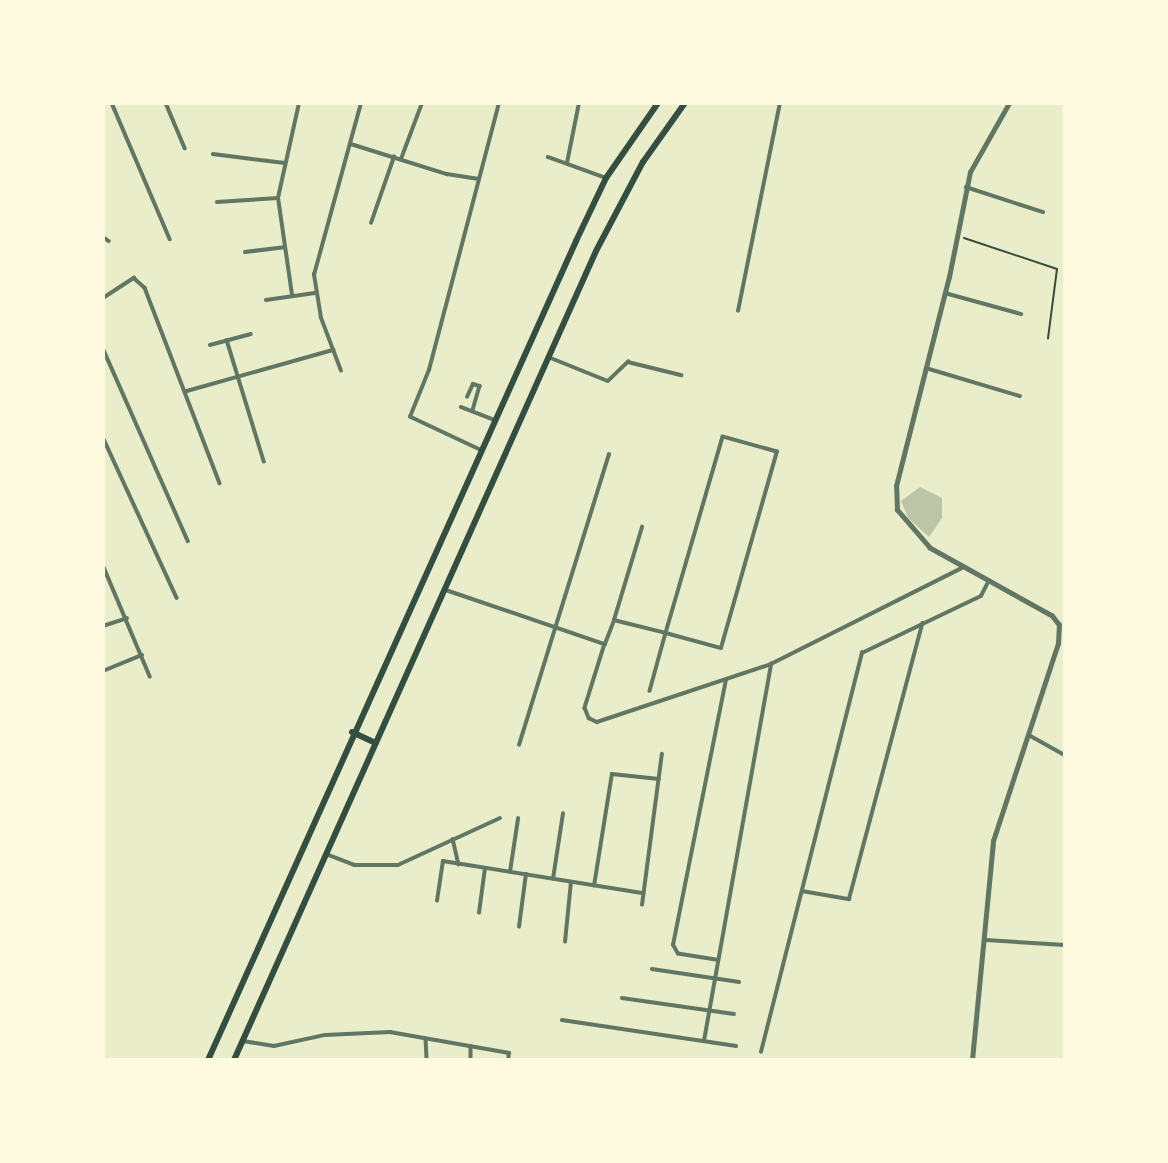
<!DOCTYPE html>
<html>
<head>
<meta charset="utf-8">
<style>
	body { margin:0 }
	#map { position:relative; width:1168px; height:1163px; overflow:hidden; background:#e9edc9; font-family:Georgia,serif }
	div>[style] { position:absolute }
	.building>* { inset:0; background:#bcc5a7 }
	.path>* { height:2px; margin:-1px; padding:0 1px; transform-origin:1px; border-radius:1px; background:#344e41 }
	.minor>* { height:3.5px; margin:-1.75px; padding:0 1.75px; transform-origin:1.75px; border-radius:1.75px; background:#617663 }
	.tertiary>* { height:4.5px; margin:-2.25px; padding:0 2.25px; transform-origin:2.25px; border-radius:2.25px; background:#617663 }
	.trunk>* { height:6px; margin:-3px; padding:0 3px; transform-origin:3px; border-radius:3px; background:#344e41 }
	span { translate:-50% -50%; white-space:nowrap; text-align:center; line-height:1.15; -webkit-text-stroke:7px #fefae0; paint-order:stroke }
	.frame { position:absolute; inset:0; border:105px solid #fefae0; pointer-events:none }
</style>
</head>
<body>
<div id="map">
	<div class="building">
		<i style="clip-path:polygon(920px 487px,942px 498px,942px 518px,929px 537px,908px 518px,901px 501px)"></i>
	</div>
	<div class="path">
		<i style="left:964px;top:238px;width:98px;rotate:18.4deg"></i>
		<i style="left:1057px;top:269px;width:70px;rotate:97.4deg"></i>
	</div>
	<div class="minor">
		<i style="left:112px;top:103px;width:148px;rotate:66.9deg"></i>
		<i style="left:166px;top:103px;width:49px;rotate:67.1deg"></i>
		<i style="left:351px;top:144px;width:101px;rotate:17.4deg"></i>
		<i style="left:447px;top:174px;width:32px;rotate:9deg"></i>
		<i style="left:213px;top:154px;width:72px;rotate:7.2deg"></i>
		<i style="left:548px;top:157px;width:59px;rotate:19.7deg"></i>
		<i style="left:401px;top:159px;width:60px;rotate:-69.4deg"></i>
		<i style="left:567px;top:163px;width:61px;rotate:-78.7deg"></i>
		<i style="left:966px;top:187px;width:81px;rotate:18deg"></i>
		<i style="left:217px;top:202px;width:61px;rotate:-3.8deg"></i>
		<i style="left:371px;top:223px;width:70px;rotate:-70.8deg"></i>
		<i style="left:103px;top:237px;width:7px;rotate:34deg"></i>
		<i style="left:245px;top:252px;width:39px;rotate:-7deg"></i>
		<i style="left:945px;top:293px;width:79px;rotate:15.4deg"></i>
		<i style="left:292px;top:295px;width:98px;rotate:-98.2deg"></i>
		<i style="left:278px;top:198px;width:97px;rotate:-77.5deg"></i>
		<i style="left:103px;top:298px;width:37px;rotate:-33deg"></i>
		<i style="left:134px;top:278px;width:15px;rotate:42deg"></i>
		<i style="left:145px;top:288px;width:209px;rotate:69deg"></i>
		<i style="left:266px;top:300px;width:49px;rotate:-8.1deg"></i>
		<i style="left:738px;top:311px;width:212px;rotate:-78.6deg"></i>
		<i style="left:227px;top:340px;width:127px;rotate:73deg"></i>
		<i style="left:210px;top:345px;width:42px;rotate:-15deg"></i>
		<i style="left:103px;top:348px;width:211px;rotate:66.2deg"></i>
		<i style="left:551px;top:358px;width:61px;rotate:22deg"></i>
		<i style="left:608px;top:381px;width:28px;rotate:-44deg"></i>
		<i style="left:628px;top:362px;width:55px;rotate:13.8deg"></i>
		<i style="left:926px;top:368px;width:98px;rotate:16.6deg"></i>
		<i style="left:341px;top:371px;width:57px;rotate:-110.7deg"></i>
		<i style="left:321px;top:318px;width:44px;rotate:-99.2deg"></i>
		<i style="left:314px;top:275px;width:178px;rotate:-74.7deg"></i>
		<i style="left:187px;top:391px;width:152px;rotate:-15.7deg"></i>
		<i style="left:467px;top:397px;width:14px;rotate:-65deg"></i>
		<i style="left:473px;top:384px;width:7px;rotate:16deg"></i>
		<i style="left:480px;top:386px;width:26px;rotate:106deg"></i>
		<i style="left:461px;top:407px;width:34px;rotate:21deg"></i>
		<i style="left:103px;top:437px;width:177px;rotate:65.3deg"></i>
		<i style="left:480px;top:450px;width:77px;rotate:-154.8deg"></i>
		<i style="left:410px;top:417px;width:51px;rotate:-68deg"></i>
		<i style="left:429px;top:370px;width:276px;rotate:-75.3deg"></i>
		<i style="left:103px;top:565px;width:121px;rotate:67.1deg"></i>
		<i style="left:446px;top:590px;width:168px;rotate:18.8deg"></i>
		<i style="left:605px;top:644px;width:26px;rotate:-69deg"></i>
		<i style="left:614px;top:620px;width:54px;rotate:14deg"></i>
		<i style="left:666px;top:633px;width:57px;rotate:15.3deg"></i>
		<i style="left:721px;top:648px;width:204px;rotate:-74.1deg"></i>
		<i style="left:777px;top:452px;width:56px;rotate:-164.5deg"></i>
		<i style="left:723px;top:437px;width:204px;rotate:106.2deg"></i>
		<i style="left:666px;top:633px;width:60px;rotate:105.4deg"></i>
		<i style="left:614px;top:620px;width:97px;rotate:-73.2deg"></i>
		<i style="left:103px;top:626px;width:25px;rotate:-18deg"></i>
		<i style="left:605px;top:644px;width:67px;rotate:107.4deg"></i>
		<i style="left:585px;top:708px;width:11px;rotate:68deg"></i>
		<i style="left:589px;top:718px;width:9px;rotate:27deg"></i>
		<i style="left:597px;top:722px;width:183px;rotate:-18.4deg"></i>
		<i style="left:771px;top:664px;width:214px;rotate:-26.7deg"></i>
		<i style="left:103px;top:671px;width:42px;rotate:-22.3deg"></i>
		<i style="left:1029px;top:735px;width:41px;rotate:29.1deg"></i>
		<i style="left:519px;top:745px;width:304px;rotate:-72.8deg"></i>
		<i style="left:453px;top:839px;width:26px;rotate:77deg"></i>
		<i style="left:326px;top:854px;width:30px;rotate:21deg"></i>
		<i style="left:354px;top:865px;width:44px"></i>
		<i style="left:398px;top:865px;width:112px;rotate:-24.7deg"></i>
		<i style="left:510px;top:872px;width:54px;rotate:-81.4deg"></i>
		<i style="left:553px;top:879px;width:66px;rotate:-81.3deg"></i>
		<i style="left:594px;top:886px;width:113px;rotate:-80.9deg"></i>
		<i style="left:612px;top:774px;width:47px;rotate:6.1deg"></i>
		<i style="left:802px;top:891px;width:48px;rotate:9.7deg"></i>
		<i style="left:849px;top:899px;width:285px;rotate:-75.1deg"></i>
		<i style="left:437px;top:901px;width:40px;rotate:-81.5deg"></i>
		<i style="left:443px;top:861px;width:203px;rotate:9.1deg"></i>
		<i style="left:642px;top:905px;width:152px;rotate:-82.5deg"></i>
		<i style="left:479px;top:913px;width:45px;rotate:-82.4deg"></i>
		<i style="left:519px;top:927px;width:53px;rotate:-82.5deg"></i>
		<i style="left:986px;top:940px;width:79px;rotate:3.6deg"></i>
		<i style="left:565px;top:942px;width:60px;rotate:-84.3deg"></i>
		<i style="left:716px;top:960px;width:38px;rotate:-171deg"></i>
		<i style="left:678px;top:954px;width:10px;rotate:-119deg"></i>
		<i style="left:673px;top:945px;width:270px;rotate:-78.7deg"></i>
		<i style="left:652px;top:969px;width:88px;rotate:8.5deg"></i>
		<i style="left:622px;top:998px;width:113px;rotate:8.1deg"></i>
		<i style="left:562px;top:1020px;width:176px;rotate:8.5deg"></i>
		<i style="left:426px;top:1039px;width:21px;rotate:87deg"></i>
		<i style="left:243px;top:1041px;width:31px;rotate:9deg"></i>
		<i style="left:274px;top:1046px;width:52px;rotate:-12.2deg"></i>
		<i style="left:325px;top:1035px;width:65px;rotate:-2.6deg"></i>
		<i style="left:390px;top:1032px;width:121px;rotate:10deg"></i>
		<i style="left:509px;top:1053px;width:7px;rotate:90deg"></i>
		<i style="left:704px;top:1041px;width:383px;rotate:-79.9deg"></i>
		<i style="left:471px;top:1046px;width:14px;rotate:90deg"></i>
		<i style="left:761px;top:1052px;width:412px;rotate:-75.8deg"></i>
		<i style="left:862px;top:653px;width:132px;rotate:-25.6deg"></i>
		<i style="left:981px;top:596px;width:13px;rotate:-63deg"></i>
	</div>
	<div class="tertiary">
		<i style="left:972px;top:1060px;width:220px;rotate:-84.5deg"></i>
		<i style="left:993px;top:841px;width:208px;rotate:-71.8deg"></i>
		<i style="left:1058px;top:643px;width:18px;rotate:-87deg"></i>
		<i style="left:1059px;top:625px;width:11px;rotate:-128deg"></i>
		<i style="left:1052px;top:616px;width:140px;rotate:-150.9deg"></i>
		<i style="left:930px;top:548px;width:50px;rotate:-131deg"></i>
		<i style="left:897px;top:510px;width:24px;rotate:-92deg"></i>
		<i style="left:896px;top:486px;width:216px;rotate:-75.8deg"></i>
		<i style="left:949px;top:277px;width:107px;rotate:-78.7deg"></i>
		<i style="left:970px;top:172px;width:79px;rotate:-60.5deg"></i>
	</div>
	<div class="trunk">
		<i style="left:352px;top:732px;width:26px;rotate:25deg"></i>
		<i style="left:208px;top:1060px;width:898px;rotate:-65.8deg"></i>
		<i style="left:576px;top:241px;width:70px;rotate:-64.5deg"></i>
		<i style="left:606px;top:178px;width:91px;rotate:-55.3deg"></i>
		<i style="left:234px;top:1060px;width:886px;rotate:-65.89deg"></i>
		<i style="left:596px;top:251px;width:101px;rotate:-62.2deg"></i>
		<i style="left:643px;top:162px;width:72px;rotate:-54.6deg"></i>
	</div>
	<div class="frame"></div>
</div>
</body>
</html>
